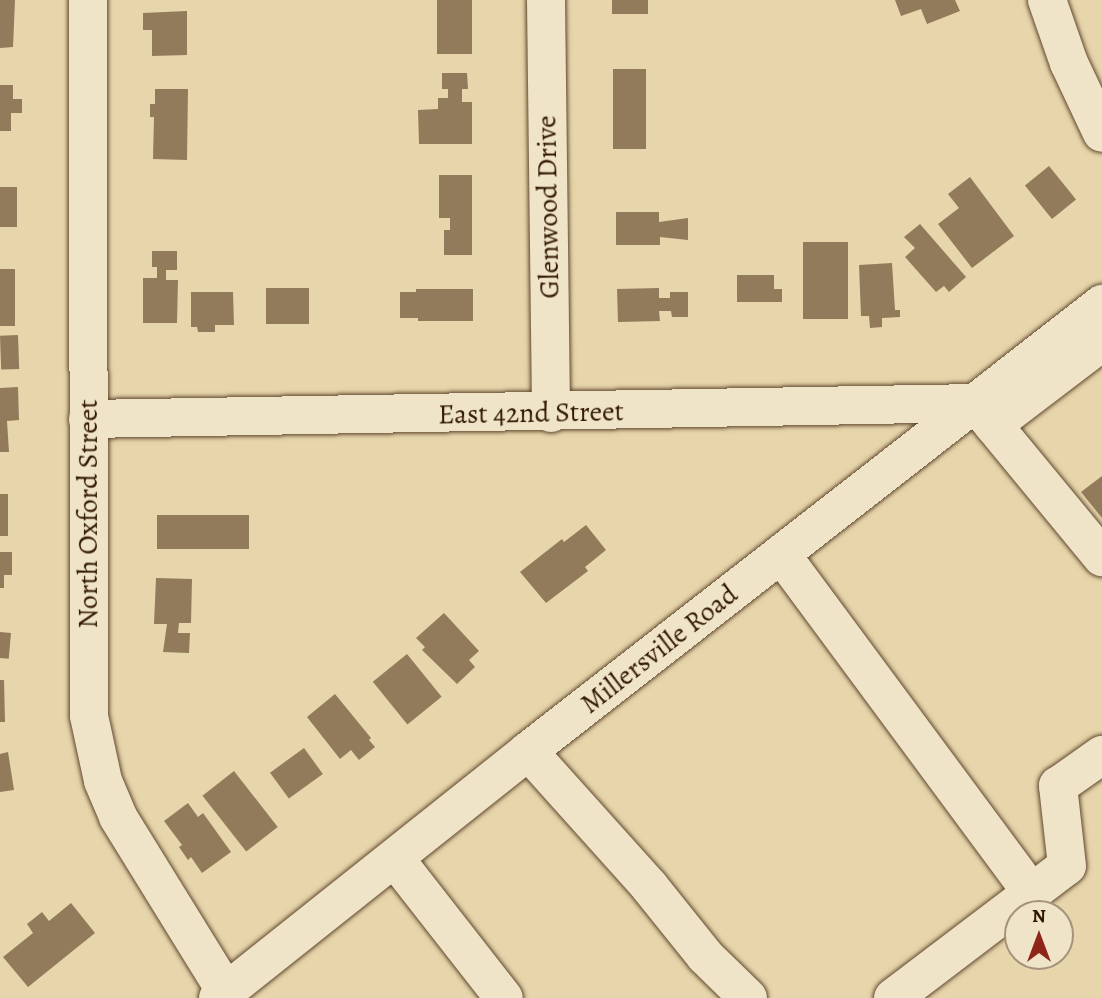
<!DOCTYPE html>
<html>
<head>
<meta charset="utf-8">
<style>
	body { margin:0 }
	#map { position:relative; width:1102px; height:998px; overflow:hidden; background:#e7d5ab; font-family:Alegreya,serif }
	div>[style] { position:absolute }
	.building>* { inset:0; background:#917b5b; transform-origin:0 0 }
	.roads { filter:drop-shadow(0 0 2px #60482e) drop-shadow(0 0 2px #60482e) }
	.minor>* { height:38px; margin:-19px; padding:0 19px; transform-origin:19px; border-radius:19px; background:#efe4c8 }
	span { translate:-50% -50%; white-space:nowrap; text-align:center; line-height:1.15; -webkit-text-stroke:6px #efe4c8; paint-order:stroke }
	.street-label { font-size:28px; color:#331904 }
	.north { position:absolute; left:1004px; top:900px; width:70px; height:70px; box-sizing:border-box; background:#efe4c8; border:2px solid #a4937a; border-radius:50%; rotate:0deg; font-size:19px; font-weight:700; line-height:28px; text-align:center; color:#331904 }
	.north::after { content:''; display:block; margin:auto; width:24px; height:32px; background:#8f2418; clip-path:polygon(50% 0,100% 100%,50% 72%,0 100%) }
</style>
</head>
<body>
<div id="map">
	<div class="building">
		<i style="clip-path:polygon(0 0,15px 0,13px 47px,0 48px)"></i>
		<i style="left:437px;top:0;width:35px;height:54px"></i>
		<i style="left:612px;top:0;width:36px;height:14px"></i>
		<i style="clip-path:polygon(895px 0,955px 0,960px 11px,927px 24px,921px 9px,901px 16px)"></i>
		<i style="clip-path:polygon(187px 11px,187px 55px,152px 56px,152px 30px,143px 30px,143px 13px)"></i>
		<i style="left:613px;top:69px;width:33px;height:80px"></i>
		<i style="clip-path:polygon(442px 73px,467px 73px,468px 89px,462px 89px,462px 102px,472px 102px,472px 144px,419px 144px,418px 110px,438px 109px,438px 98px,448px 98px,448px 89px,442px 89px)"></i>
		<i style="clip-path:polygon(0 85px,13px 85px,13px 99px,22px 99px,22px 113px,11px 113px,11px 131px,0 131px)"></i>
		<i style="clip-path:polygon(155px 89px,188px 89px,187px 160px,153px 159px,154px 117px,150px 117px,150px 104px,155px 104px)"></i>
		<i style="left:1049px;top:166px;width:43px;height:31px;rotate:51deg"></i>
		<i style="clip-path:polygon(439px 175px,472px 175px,472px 255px,444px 255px,444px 230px,450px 230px,450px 218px,439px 218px)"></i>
		<i style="clip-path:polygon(970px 177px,1014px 236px,972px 268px,938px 224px,959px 208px,948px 194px)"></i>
		<i style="left:0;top:187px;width:17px;height:40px"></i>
		<i style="clip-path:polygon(616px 212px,659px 212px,659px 222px,688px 218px,688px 240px,660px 237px,660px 245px,616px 245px)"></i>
		<i style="clip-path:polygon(920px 224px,966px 277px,949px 292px,944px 286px,936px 292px,905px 257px,915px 248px,904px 237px)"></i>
		<i style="left:803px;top:242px;width:45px;height:77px"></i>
		<i style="clip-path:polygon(152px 251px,177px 251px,177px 270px,166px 270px,166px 280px,178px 280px,177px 323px,143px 323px,143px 278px,157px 278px,157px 267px,152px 267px)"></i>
		<i style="clip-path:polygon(892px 263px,895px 310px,900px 310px,900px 317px,882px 318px,882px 327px,870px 328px,869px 316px,861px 316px,859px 265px)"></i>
		<i style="left:0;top:269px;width:15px;height:57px"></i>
		<i style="clip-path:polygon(737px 275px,774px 275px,774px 289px,782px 289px,782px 302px,737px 302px)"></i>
		<i style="left:266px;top:288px;width:43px;height:36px"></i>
		<i style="clip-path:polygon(659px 288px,659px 298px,670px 298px,670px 292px,688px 292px,688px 317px,672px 317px,671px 311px,659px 311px,660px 321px,618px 322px,617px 289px)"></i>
		<i style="clip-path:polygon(416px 289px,473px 289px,473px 321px,418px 321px,418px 318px,400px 318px,400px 292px,416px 292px)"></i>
		<i style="clip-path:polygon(191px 292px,233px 292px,234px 325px,215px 325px,215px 332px,198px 332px,197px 327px,191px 327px)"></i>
		<i style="left:18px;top:335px;width:34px;height:18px;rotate:88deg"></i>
		<i style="clip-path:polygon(18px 387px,19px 420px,7px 421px,9px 452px,0 452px,0 388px)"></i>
		<i style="clip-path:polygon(1102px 476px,1102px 518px,1081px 492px)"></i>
		<i style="left:0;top:494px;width:8px;height:42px"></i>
		<i style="left:157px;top:515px;width:92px;height:34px"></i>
		<i style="clip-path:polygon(586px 525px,606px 550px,585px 567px,588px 571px,546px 603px,520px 572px,562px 539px,564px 542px)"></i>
		<i style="clip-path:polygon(0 552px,12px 552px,12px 575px,4px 575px,4px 588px,0 588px)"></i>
		<i style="clip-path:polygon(156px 578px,192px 579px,191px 623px,179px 623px,178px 633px,190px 633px,189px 653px,163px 652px,167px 624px,154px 624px)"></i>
		<i style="clip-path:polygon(444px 613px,479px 651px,469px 660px,475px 667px,457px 684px,422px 650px,425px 647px,416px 638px)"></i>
		<i style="left:0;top:632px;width:11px;height:26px;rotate:5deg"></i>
		<i style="left:407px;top:654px;width:55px;height:44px;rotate:51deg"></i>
		<i style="clip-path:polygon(0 680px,4px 680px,5px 722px,0 722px)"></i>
		<i style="clip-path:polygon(335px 694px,371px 738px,369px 740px,375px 747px,359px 760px,351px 750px,340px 759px,307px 717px)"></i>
		<i style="left:304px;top:748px;width:32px;height:42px;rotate:54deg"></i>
		<i style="clip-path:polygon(8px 752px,14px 790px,0 792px,0 754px)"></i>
		<i style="left:234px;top:771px;width:71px;height:40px;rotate:52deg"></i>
		<i style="clip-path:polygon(188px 803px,198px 817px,203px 813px,231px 852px,202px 873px,191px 857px,188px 860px,179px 847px,182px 845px,164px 821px)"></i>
		<i style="clip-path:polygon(71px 903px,95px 933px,28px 987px,3px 957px,33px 933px,27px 924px,42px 912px,49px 921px)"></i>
	</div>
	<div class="roads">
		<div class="minor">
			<i style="left:88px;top:0;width:716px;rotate:89.92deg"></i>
			<i style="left:89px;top:716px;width:66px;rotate:77.8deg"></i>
			<i style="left:103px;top:781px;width:39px;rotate:67deg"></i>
			<i style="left:118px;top:817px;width:206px;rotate:58.3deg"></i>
			<i style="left:546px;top:0;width:413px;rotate:89.3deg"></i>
			<i style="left:1047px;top:0;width:67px;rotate:70.8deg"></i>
			<i style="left:1069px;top:63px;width:77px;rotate:64.8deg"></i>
			<i style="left:88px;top:419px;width:887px;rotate:-1.03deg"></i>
			<i style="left:975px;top:403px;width:200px;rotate:50.5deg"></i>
			<i style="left:993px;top:425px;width:137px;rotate:-37.3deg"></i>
			<i style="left:781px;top:554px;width:422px;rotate:53.5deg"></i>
			<i style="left:528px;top:751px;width:181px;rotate:48.1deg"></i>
			<i style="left:649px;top:886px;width:90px;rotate:51.3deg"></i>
			<i style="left:705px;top:956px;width:60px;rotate:44.3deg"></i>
			<i style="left:396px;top:860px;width:175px;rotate:52deg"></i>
			<i style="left:218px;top:998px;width:396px;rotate:-38.5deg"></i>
			<i style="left:528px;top:751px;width:728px;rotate:-37.91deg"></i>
			<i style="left:893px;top:998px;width:218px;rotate:-37.2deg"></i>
			<i style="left:1067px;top:866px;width:81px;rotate:-96.4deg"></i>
			<i style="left:1058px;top:786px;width:54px;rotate:-35.2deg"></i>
		</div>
	</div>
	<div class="street-label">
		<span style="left:548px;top:207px;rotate:-91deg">Glenwood Drive</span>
		<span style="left:531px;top:413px;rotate:-1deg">East 42nd Street</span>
		<span style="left:88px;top:514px;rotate:-90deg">North Oxford Street</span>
		<span style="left:659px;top:649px;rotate:-38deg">Millersville Road</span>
	</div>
	<div class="north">N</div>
</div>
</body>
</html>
